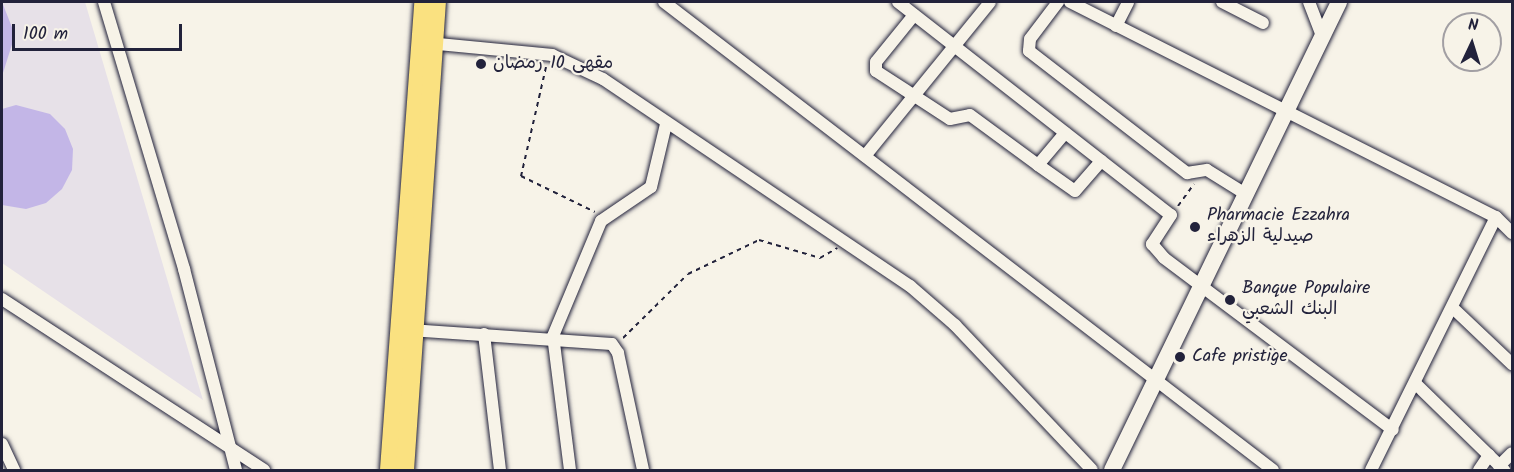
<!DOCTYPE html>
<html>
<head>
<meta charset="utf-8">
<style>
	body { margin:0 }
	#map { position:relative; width:1514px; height:472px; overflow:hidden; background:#f7f3e8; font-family:Kalam,"Playpen Sans Arabic",sans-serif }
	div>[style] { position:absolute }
	.built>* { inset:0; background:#e7e1e8 }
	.building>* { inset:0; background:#c3b6e7 }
	.path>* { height:2px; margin-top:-1px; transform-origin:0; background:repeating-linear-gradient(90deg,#22223b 0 4.5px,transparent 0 9px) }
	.roads { filter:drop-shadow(0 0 2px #22223b) drop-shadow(0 0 2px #22223b) }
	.street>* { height:12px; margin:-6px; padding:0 6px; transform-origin:6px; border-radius:6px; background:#f7f3e8 }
	.secondary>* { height:16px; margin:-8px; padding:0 8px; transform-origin:8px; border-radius:8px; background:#f7f3e8 }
	.primary>* { height:18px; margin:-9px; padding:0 9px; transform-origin:9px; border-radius:9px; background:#fae180 }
	.dots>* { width:16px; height:16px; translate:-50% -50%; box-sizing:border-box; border:3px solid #f7f3e8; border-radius:50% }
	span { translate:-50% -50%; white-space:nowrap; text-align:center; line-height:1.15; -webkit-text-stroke:4.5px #f7f3e8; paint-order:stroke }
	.poi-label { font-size:18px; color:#22223b }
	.left { translate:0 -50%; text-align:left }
	.frame { position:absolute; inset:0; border:3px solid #22223b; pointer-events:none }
	.north { position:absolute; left:1442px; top:12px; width:60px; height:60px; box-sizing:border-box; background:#f7f3e8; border:2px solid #a29fa3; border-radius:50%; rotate:4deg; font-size:16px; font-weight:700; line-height:24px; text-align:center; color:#22223b }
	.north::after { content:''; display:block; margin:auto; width:21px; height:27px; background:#22223b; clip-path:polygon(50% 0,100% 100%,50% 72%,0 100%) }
	.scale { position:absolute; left:12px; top:24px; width:170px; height:27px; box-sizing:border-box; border:3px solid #22223b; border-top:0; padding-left:8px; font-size:18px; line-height:21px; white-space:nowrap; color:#22223b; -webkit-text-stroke:4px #f7f3e8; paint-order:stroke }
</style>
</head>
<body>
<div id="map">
	<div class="built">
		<i style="clip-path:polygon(2px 2px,85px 2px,203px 400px,2px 263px)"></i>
	</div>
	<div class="building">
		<i style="clip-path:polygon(2px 2px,15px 35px,2px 76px)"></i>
		<i style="clip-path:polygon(16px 105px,50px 114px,65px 129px,73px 149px,72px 170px,62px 189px,46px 203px,26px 209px,2px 205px,2px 109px)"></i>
	</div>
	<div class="path">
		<i style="left:546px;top:67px;width:112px;rotate:102.9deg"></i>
		<i style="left:521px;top:176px;width:82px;rotate:25.9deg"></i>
		<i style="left:1178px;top:206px;width:27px;rotate:-54deg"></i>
		<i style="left:623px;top:338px;width:91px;rotate:-44.6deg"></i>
		<i style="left:688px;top:274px;width:79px;rotate:-25.6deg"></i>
		<i style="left:759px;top:240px;width:64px;rotate:16.4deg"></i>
		<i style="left:820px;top:258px;width:20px;rotate:-30deg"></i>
	</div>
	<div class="roads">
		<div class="street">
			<i style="left:104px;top:2px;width:279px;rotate:73.3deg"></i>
			<i style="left:184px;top:269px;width:208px;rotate:75.5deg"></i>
			<i style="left:664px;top:2px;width:768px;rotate:37.54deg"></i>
			<i style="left:898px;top:2px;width:346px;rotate:38deg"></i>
			<i style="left:1171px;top:215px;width:35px;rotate:123deg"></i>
			<i style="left:1152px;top:244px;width:18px;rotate:49deg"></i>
			<i style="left:1164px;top:258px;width:286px;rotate:36.9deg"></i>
			<i style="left:1058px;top:2px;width:46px;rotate:127.1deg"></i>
			<i style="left:1030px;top:39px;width:12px;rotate:95deg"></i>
			<i style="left:1029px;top:51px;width:200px;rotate:37.7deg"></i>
			<i style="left:1187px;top:173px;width:20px;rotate:-9deg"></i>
			<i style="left:1207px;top:170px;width:44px;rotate:31.9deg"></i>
			<i style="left:1070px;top:2px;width:477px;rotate:26.8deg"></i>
			<i style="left:1496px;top:217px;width:23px;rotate:45deg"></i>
			<i style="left:1222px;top:2px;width:46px;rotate:27.1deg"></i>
			<i style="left:1309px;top:2px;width:36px;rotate:69deg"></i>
			<i style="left:914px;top:15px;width:60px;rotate:129deg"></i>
			<i style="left:876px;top:62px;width:9px;rotate:90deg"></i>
			<i style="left:876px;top:71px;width:88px;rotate:33deg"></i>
			<i style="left:950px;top:119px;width:20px;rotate:-11deg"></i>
			<i style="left:970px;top:115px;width:84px;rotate:36.3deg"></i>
			<i style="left:1038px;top:165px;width:42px;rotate:-49.8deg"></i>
			<i style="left:1116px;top:26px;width:27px;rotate:-63deg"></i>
			<i style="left:428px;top:43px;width:125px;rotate:5.5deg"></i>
			<i style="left:552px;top:55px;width:56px;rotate:25.2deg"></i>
			<i style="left:603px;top:79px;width:370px;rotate:34deg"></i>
			<i style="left:910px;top:286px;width:60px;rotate:40.9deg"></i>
			<i style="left:955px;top:325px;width:199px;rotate:46.6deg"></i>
			<i style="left:865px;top:156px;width:198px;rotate:-50.9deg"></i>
			<i style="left:1038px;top:165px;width:45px;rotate:35.1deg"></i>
			<i style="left:1075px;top:191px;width:40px;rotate:-49deg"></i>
			<i style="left:2px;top:299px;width:313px;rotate:33.1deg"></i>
			<i style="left:1455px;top:310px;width:79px;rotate:43.5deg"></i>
			<i style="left:410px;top:330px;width:202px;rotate:4deg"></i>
			<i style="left:612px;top:344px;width:11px;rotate:56deg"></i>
			<i style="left:618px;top:353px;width:120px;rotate:77.9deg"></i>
			<i style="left:484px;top:334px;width:137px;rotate:83.3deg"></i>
			<i style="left:1417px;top:385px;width:122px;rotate:44.3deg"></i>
			<i style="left:2px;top:444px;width:29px;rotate:65deg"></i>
			<i style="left:1499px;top:466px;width:18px;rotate:-45deg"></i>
			<i style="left:570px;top:470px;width:135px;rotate:-97.2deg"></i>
			<i style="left:553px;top:336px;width:125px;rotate:-67.3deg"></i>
			<i style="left:601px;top:221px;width:60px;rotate:-34.2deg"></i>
			<i style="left:651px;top:187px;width:65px;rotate:-76.6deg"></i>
			<i style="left:1371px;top:470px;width:282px;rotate:-63.7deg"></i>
			<i style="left:1479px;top:470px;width:18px;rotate:-56deg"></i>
		</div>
		<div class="secondary">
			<i style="left:1112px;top:470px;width:520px;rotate:-64.12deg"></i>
		</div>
		<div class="primary">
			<i style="left:389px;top:470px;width:469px;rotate:-85.8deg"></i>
			<i style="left:405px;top:470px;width:469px;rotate:-86.1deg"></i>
		</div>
	</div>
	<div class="dots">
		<i style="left:481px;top:64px;background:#22223b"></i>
		<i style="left:1195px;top:227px;background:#22223b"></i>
		<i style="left:1230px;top:300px;background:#22223b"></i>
		<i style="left:1180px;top:357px;background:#22223b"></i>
	</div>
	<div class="poi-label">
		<span class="left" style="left:493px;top:64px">مقهى 10 رمضان</span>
		<span class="left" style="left:1207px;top:227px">Pharmacie Ezzahra<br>صيدلية الزهراء</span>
		<span class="left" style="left:1242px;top:300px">Banque Populaire<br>البنك الشعبي</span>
		<span class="left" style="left:1192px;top:357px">Cafe pristige</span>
	</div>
	<div class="frame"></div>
	<div class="north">N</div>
	<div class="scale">100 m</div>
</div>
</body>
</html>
